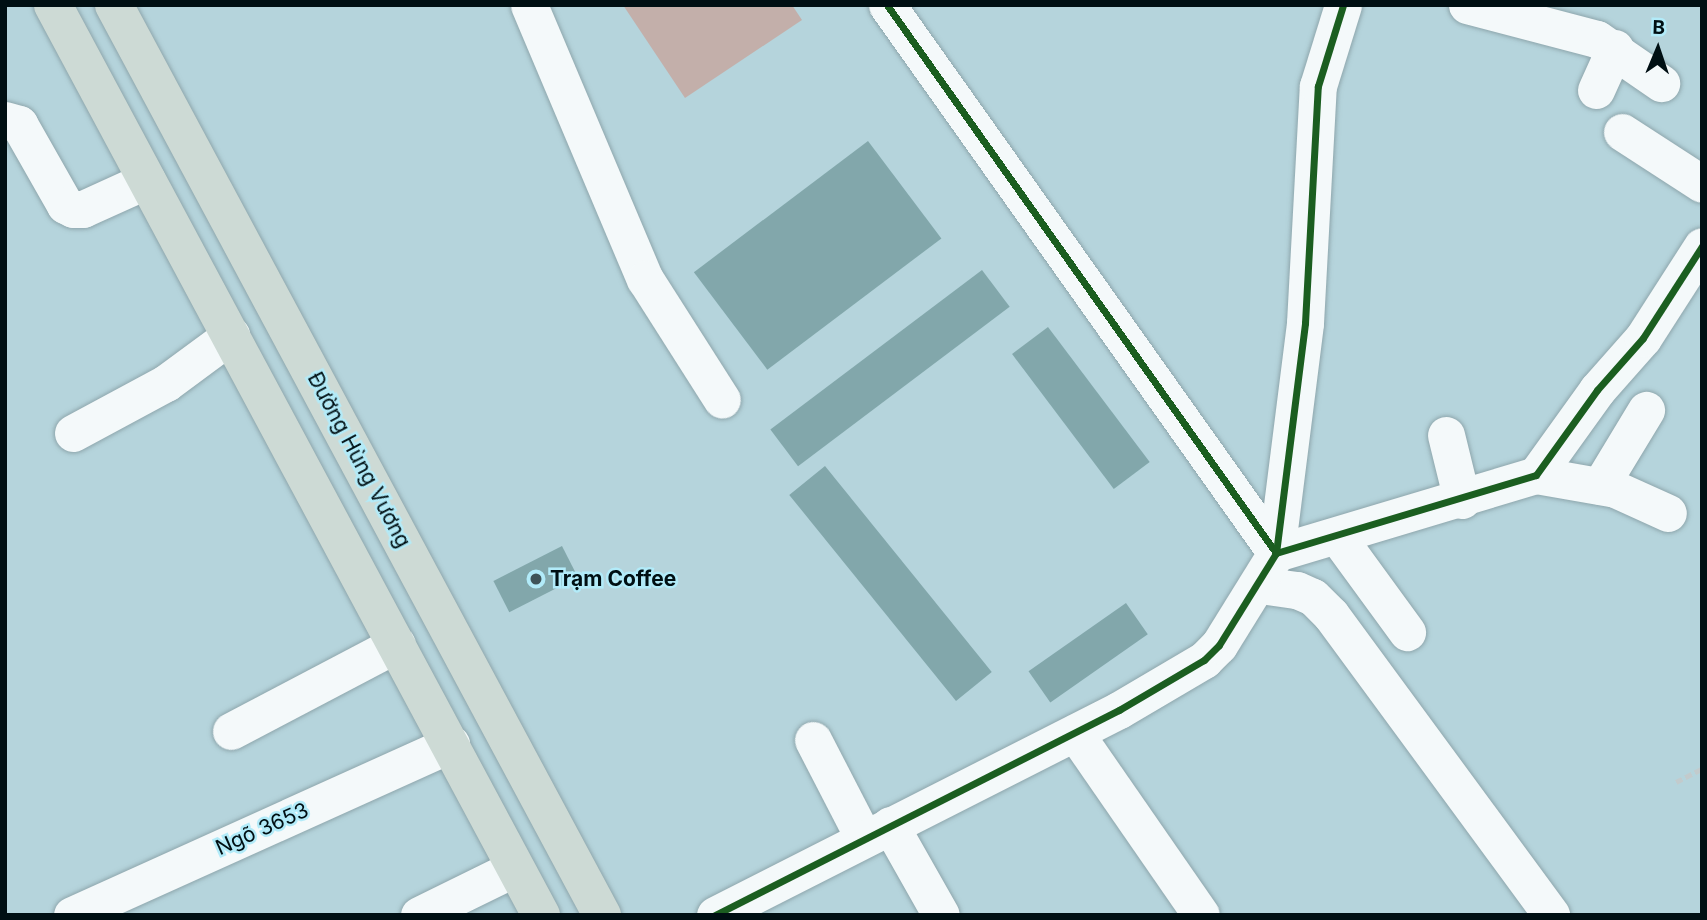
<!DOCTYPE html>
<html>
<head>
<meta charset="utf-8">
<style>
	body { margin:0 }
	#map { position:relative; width:1707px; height:920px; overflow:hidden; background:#b5d4dc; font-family:Inter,sans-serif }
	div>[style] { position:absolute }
	.green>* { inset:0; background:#c3afaa }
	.building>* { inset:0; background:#82a7ab; transform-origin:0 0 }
	.path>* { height:4.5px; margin-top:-2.25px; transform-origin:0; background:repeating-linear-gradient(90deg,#c2cbcd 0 7px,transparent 0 10.5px) }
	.roads { filter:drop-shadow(0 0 2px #8ea6ac) drop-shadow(0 0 2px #8ea6ac) }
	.minor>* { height:37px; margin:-18.5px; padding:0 18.5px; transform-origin:18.5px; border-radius:18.5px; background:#f4f9fa }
	.highway>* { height:38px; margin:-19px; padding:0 19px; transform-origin:19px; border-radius:19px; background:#cddad5 }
	.cycleway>* { height:7px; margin:-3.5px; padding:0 3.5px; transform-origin:3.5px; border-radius:3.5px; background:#1b5e20 }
	.dots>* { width:19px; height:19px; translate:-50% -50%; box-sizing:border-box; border:4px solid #b2ebf9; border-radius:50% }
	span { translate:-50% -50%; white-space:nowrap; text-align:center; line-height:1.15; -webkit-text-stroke:5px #b2ebf9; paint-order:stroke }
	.street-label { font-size:21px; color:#000f13 }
	.poi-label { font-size:21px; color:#000f13; font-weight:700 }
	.left { translate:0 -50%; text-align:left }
	.frame { position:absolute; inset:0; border:7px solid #000f13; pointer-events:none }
	.north { position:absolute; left:1623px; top:14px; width:70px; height:70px; -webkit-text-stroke:5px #b2ebf9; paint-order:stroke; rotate:2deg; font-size:19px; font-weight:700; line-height:28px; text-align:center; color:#000f13 }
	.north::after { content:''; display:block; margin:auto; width:24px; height:32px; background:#000f13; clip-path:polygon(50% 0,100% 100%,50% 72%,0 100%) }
</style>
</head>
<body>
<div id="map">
	<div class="green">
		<i style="clip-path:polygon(623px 5px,792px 5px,802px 20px,685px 98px)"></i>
	</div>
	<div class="building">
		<i style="left:868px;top:141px;width:122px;height:218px;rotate:53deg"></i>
		<i style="left:982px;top:270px;width:46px;height:265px;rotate:53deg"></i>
		<i style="left:1048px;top:327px;width:169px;height:45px;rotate:53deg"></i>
		<i style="left:825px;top:466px;width:265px;height:46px;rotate:51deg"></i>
		<i style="left:562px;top:546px;width:35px;height:77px;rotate:63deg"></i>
		<i style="left:1126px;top:603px;width:38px;height:119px;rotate:55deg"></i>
	</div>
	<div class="path">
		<i style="left:1676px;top:782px;width:29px;rotate:-27deg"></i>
	</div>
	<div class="roads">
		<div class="minor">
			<i style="left:529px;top:5px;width:298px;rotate:67.1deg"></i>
			<i style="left:645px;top:279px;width:143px;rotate:57.5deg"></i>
			<i style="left:887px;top:5px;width:672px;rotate:54.63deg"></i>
			<i style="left:1276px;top:553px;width:271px;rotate:-16.7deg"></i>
			<i style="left:1536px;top:475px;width:105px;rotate:-54.3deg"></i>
			<i style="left:1597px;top:390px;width:69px;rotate:-48.5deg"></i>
			<i style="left:1643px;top:338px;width:109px;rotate:-57.3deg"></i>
			<i style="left:1467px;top:5px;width:134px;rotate:14.7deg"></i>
			<i style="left:1597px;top:39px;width:78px;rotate:34.5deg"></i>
			<i style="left:1596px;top:90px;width:46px;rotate:-65.7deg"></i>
			<i style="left:5px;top:120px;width:15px;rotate:16deg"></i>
			<i style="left:19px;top:124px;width:93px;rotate:60.4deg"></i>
			<i style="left:65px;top:205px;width:9px;rotate:27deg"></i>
			<i style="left:73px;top:209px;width:10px"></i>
			<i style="left:83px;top:209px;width:70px;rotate:-24.4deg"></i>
			<i style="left:1622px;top:132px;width:95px;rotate:33deg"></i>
			<i style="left:73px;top:433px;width:106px;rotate:-28.3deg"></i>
			<i style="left:166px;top:383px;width:81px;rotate:-36.4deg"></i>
			<i style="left:1446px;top:435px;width:67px;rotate:76.2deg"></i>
			<i style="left:1536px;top:475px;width:80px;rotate:10deg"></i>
			<i style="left:1615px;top:489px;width:58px;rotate:24.4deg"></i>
			<i style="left:1600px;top:486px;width:89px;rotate:-58.8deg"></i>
			<i style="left:1337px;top:536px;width:119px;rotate:53.9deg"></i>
			<i style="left:1260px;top:585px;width:37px;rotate:8deg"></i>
			<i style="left:1297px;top:590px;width:17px;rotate:24deg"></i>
			<i style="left:1313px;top:597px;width:25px;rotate:45deg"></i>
			<i style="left:1331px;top:615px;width:372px;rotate:53.7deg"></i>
			<i style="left:231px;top:731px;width:187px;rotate:-27.7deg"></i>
			<i style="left:1075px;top:733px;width:221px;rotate:55.3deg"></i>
			<i style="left:813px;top:740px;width:111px;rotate:62.7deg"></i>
			<i style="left:890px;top:825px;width:103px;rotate:60.5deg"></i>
			<i style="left:72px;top:915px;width:416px;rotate:-24.3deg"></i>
			<i style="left:419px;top:915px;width:107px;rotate:-26.1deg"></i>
			<i style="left:715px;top:915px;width:453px;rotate:-26.9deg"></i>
			<i style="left:1119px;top:710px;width:99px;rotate:-30.5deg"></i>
			<i style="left:1204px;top:660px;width:21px;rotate:-45deg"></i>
			<i style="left:1219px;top:645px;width:108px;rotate:-58.2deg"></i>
			<i style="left:1276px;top:553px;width:232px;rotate:-82.8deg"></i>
			<i style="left:1305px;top:323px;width:237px;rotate:-86.9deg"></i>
			<i style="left:1318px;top:86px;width:85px;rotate:-72.8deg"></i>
		</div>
		<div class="highway">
			<i style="left:53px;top:5px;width:1033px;rotate:61.8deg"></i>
			<i style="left:114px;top:5px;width:1033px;rotate:61.8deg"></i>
		</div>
	</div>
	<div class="cycleway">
		<i style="left:887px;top:5px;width:672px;rotate:54.63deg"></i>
		<i style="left:1276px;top:553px;width:271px;rotate:-16.7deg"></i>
		<i style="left:1536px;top:475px;width:105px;rotate:-54.3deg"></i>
		<i style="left:1597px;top:390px;width:69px;rotate:-48.5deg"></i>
		<i style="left:1643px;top:338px;width:109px;rotate:-57.3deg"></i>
		<i style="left:715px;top:915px;width:453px;rotate:-26.9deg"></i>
		<i style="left:1119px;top:710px;width:99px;rotate:-30.5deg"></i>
		<i style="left:1204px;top:660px;width:21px;rotate:-45deg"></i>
		<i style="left:1219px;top:645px;width:108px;rotate:-58.2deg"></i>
		<i style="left:1276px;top:553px;width:232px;rotate:-82.8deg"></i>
		<i style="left:1305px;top:323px;width:237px;rotate:-86.9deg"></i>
		<i style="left:1318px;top:86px;width:85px;rotate:-72.8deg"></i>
	</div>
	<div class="dots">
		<i style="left:536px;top:579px;background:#3f5459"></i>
	</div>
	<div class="street-label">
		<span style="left:359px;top:460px;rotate:62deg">Đường Hùng Vương</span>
		<span style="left:262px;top:829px;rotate:-24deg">Ngõ 3653</span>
	</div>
	<div class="poi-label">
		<span class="left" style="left:550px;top:579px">Trạm Coffee</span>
	</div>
	<div class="frame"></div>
	<div class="north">B</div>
</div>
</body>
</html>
